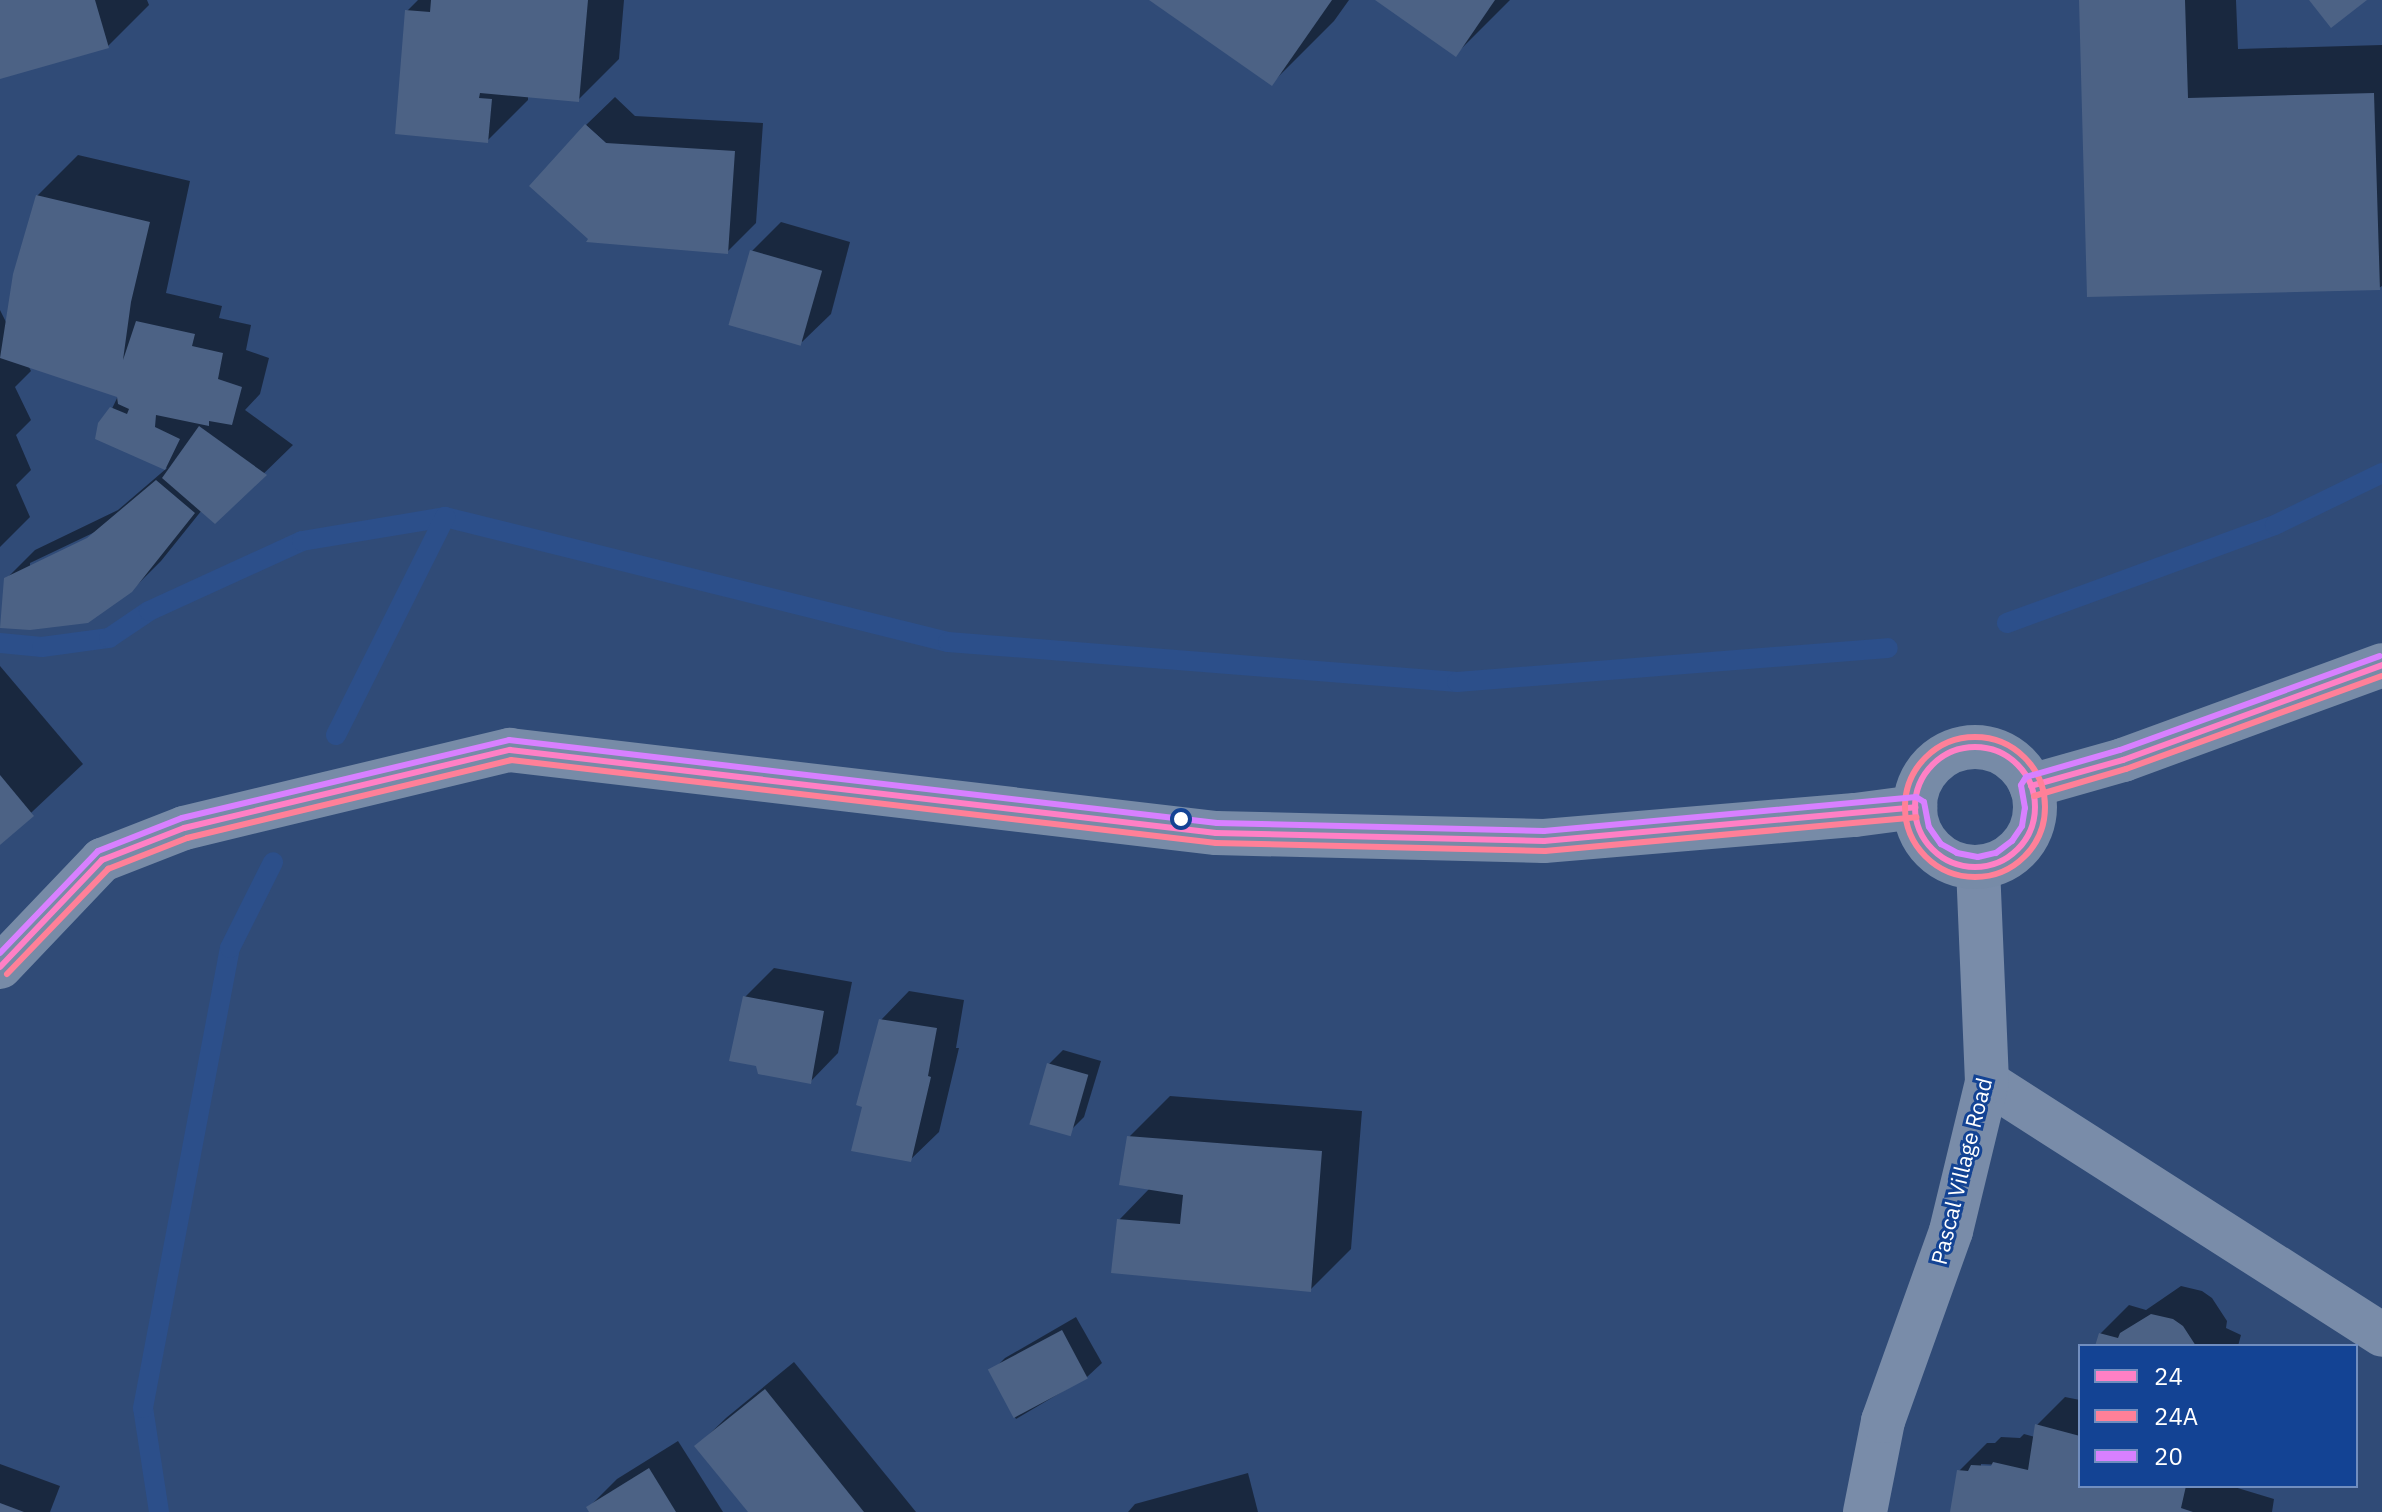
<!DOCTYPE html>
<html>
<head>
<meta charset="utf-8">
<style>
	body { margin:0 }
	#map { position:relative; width:2382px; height:1512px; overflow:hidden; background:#304b77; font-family:"IBM Plex Sans",sans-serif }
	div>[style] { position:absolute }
	.shadow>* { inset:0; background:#0007 }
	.stream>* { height:20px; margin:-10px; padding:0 10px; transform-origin:10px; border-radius:10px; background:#2c4f8a }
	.building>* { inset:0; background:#4c6285; transform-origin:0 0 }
	.street>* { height:44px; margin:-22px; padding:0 22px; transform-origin:22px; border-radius:22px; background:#798ca9 }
	.primary>* { height:44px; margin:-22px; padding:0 22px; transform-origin:22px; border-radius:22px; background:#778ba7 }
	.primary>.ring { margin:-22px; padding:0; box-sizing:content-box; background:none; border:44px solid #778ba7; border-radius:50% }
	.bus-1>* { height:6px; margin:-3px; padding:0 3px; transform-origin:3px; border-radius:3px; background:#ff80c5 }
	.bus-1>.ring { margin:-3px; padding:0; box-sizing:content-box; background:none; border:6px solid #ff80c5; border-radius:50% }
	.bus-2>* { height:6px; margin:-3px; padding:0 3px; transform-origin:3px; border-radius:3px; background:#ff8098 }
	.bus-2>.ring { margin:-3px; padding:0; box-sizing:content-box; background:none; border:6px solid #ff8098; border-radius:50% }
	.bus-3>* { height:6px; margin:-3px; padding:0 3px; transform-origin:3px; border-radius:3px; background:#d880ff }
	.dots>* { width:22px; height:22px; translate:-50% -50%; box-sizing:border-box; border:4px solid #134394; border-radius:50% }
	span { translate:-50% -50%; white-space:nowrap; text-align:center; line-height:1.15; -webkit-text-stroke:6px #134394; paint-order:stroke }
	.street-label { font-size:22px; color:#fff }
	.legend { position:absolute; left:2078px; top:1344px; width:280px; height:144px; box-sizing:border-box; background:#134394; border:2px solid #718ebf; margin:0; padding:10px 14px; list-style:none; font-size:24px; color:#fff }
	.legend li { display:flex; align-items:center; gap:16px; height:40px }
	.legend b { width:40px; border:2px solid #718ebf }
</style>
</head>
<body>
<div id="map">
	<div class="shadow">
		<i style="clip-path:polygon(0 0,147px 0,149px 5px,108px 46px,0 77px)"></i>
		<i style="clip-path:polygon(418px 0,624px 0,619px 59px,578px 100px,528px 96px,528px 100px,487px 141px,407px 11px)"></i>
		<i style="clip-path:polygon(1153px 0,1349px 0,1334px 21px,1272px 83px)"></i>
		<i style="clip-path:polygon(1379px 0,1510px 0,1456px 54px)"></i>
		<i style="clip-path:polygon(2081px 0,2236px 0,2238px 49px,2382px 45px,2382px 286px,2379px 288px)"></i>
		<i style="clip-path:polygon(615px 97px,635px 116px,763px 123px,756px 223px,727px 252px,586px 125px)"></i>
		<i style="clip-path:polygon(evenodd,78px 155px,190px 181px,166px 293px,222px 306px,219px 318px,251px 325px,246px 350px,269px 358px,260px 394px,245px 410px,293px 445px,215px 521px,202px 510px,161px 561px,131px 591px,6px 579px,35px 550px,118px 510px,167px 468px,98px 438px,118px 396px,28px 365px,31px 371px,15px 387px,31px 420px,16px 435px,31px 470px,16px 485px,30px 517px,0 547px,0 310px,6px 322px,37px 196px,78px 155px,95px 532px,97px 536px,30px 568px,30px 563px,95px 532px)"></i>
		<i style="clip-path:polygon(781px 222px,850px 242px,831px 314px,802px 342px,752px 251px)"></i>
		<i style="clip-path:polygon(0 666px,83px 764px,0 842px)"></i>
		<i style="clip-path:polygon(774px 968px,852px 982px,838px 1053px,810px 1082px,745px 997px)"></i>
		<i style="clip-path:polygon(909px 991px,964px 1000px,956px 1048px,959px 1048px,939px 1132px,910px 1160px,881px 1020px)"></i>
		<i style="clip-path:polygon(1063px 1050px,1101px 1061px,1084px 1117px,1070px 1131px,1049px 1064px)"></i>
		<i style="clip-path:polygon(1170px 1096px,1362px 1111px,1351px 1249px,1310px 1290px,1119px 1220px,1150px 1188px,1129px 1137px)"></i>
		<i style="clip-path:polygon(2181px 1286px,2202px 1291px,2212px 1298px,2227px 1321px,2226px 1328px,2241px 1335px,2238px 1346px,2097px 1346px,2100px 1334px,2129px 1305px,2146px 1310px)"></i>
		<i style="clip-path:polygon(1076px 1317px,1102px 1363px,1087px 1377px,1016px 1419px,991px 1372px,1005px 1358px)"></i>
		<i style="clip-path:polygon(794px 1362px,916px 1512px,750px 1512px,697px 1446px,726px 1418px)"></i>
		<i style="clip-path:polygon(evenodd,2065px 1397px,2080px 1400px,2080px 1486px,2231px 1486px,2274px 1499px,2272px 1512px,1952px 1512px,1959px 1471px,1987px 1443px,1995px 1443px,2001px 1437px,2020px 1438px,2024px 1434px,2035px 1437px,2037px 1425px,2065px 1397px,1981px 1464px,2002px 1465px,1981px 1468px,1981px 1464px)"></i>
		<i style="clip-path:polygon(678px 1441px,723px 1512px,591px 1512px,589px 1507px,617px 1479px)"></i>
		<i style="clip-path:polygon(0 1464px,60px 1486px,50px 1512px,0 1512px)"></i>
		<i style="clip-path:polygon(1248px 1473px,1258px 1512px,1128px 1512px,1135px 1504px)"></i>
	</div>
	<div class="stream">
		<i style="left:2007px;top:623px;width:285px;rotate:-20.1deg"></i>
		<i style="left:2275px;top:525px;width:119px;rotate:-25.9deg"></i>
		<i style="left:0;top:643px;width:42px;rotate:5.4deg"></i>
		<i style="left:42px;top:647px;width:68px;rotate:-7.7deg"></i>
		<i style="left:109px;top:638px;width:48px;rotate:-34deg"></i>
		<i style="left:149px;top:611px;width:168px;rotate:-24.6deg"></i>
		<i style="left:302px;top:541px;width:145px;rotate:-9.5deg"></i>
		<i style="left:445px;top:517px;width:518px;rotate:13.96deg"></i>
		<i style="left:948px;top:642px;width:511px;rotate:4.49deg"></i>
		<i style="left:1457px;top:682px;width:432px;rotate:-4.5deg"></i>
		<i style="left:336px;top:735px;width:244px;rotate:-63.4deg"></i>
		<i style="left:159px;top:1512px;width:105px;rotate:-98.7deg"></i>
		<i style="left:143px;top:1408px;width:468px;rotate:-79.3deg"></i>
		<i style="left:230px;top:948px;width:96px;rotate:-63.4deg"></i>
	</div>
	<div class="building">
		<i style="clip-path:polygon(0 0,95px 0,109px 48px,0 79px)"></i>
		<i style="clip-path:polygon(431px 0,588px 0,579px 102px,480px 93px,479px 98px,492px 99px,488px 143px,395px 134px,405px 10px,430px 12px)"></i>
		<i style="clip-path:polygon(1149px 0,1332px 0,1272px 86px)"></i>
		<i style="clip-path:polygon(1375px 0,1495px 0,1456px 57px)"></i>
		<i style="clip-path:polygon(2079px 0,2185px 0,2188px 98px,2374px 93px,2380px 290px,2087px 297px)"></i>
		<i style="clip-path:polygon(2309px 0,2367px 0,2331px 28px)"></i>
		<i style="clip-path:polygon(585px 124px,606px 143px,735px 151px,728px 254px,586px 242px,588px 239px,529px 186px)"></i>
		<i style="clip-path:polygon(36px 195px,150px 222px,131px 302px,123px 360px,136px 321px,195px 334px,192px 346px,223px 353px,218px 379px,242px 387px,232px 425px,209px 421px,209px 426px,156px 415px,155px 427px,180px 439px,165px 470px,95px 439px,98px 423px,110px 407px,127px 414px,129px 409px,118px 404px,117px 397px,0 358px,13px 274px)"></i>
		<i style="left:750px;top:250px;width:75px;height:78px;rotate:16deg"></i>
		<i style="clip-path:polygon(199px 426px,267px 475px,215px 524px,162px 478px)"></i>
		<i style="clip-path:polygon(156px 480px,195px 513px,132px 592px,88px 623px,30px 630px,0 628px,4px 578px,87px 538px)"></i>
		<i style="clip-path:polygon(0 775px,34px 816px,0 845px)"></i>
		<i style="clip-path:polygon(743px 996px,824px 1011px,811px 1084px,758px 1074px,756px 1066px,729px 1061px)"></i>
		<i style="clip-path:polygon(879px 1019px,937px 1028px,928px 1076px,931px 1077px,911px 1162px,851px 1151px,862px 1107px,856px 1105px)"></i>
		<i style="left:1047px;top:1063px;width:43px;height:64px;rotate:16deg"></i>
		<i style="clip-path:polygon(1127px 1136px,1322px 1151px,1311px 1292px,1111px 1273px,1117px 1219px,1180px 1224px,1183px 1195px,1119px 1185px)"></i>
		<i style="clip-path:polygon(2151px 1314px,2173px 1319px,2183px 1326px,2196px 1346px,2095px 1346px,2099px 1333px,2118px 1338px,2120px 1333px)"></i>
		<i style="left:1062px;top:1330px;width:55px;height:84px;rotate:62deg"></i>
		<i style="clip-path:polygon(765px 1389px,864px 1512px,748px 1512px,694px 1446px)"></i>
		<i style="clip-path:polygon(2035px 1424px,2080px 1436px,2080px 1486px,2186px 1486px,2181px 1508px,2193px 1512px,1950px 1512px,1957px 1470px,1968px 1471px,1971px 1465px,1991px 1466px,1993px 1462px,2028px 1470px)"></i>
		<i style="clip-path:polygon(649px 1468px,676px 1512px,589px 1512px,586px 1507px)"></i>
		<i style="clip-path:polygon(0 1503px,24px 1512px,0 1512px)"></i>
	</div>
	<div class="street">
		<i style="left:1987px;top:1082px;width:469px;rotate:32.6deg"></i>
		<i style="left:1865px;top:1512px;width:93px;rotate:-78.8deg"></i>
		<i style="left:1883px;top:1421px;width:202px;rotate:-70.3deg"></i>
		<i style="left:1951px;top:1231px;width:153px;rotate:-76.4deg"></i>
		<i style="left:1987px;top:1082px;width:215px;rotate:-92.4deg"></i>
	</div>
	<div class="primary">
		<i class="ring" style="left:1915px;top:747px;width:76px;height:76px"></i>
		<i style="left:2031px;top:786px;width:96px;rotate:-15.8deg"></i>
		<i style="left:2123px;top:760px;width:276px;rotate:-20.1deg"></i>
		<i style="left:0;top:967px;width:148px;rotate:-46.4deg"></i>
		<i style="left:102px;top:860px;width:88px;rotate:-21.3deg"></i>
		<i style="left:184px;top:828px;width:335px;rotate:-13.5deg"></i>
		<i style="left:510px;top:750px;width:711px;rotate:6.71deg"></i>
		<i style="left:1216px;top:833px;width:328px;rotate:1.4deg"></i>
		<i style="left:1544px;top:841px;width:312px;rotate:-4.8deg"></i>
		<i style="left:1855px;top:815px;width:61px;rotate:-7.6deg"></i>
	</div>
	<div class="bus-1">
		<i class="ring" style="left:1915px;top:747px;width:114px;height:114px"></i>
		<i style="left:2031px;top:786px;width:96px;rotate:-15.8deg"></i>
		<i style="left:2123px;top:760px;width:276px;rotate:-20.1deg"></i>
		<i style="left:0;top:967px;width:148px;rotate:-46.4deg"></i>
		<i style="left:102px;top:860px;width:88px;rotate:-21.3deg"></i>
		<i style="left:184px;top:828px;width:335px;rotate:-13.5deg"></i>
		<i style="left:510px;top:750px;width:711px;rotate:6.71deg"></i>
		<i style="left:1216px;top:833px;width:328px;rotate:1.4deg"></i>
		<i style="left:1544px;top:841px;width:373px;rotate:-5.2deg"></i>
	</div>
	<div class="bus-2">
		<i class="ring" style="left:1905px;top:737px;width:134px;height:134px"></i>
		<i style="left:2034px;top:796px;width:96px;rotate:-16.4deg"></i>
		<i style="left:2126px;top:769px;width:272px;rotate:-20deg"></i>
		<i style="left:7px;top:974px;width:146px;rotate:-46.1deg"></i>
		<i style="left:108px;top:869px;width:85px;rotate:-21.4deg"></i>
		<i style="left:187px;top:838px;width:333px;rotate:-13.5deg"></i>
		<i style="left:511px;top:760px;width:710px;rotate:6.71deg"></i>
		<i style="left:1216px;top:843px;width:329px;rotate:1.4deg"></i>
		<i style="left:1545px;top:851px;width:373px;rotate:-5.2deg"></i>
	</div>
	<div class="bus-3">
		<i style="left:0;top:953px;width:141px;rotate:-46.1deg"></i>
		<i style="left:98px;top:851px;width:90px;rotate:-21.4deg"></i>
		<i style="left:182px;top:818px;width:336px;rotate:-13.4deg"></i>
		<i style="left:509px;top:740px;width:713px;rotate:6.69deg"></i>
		<i style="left:1217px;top:823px;width:327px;rotate:1.4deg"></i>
		<i style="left:1544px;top:831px;width:374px;rotate:-5.2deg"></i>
		<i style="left:1916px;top:797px;width:9px;rotate:32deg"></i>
		<i style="left:1924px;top:802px;width:25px;rotate:79deg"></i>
		<i style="left:1929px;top:827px;width:21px;rotate:55deg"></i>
		<i style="left:1941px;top:844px;width:18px;rotate:29deg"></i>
		<i style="left:1957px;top:853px;width:21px;rotate:11deg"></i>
		<i style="left:1978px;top:857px;width:18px;rotate:-13deg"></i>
		<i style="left:1996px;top:853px;width:20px;rotate:-37deg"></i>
		<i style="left:2012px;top:841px;width:18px;rotate:-56deg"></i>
		<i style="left:2022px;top:826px;width:18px;rotate:-81deg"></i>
		<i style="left:2025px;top:808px;width:23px;rotate:-100deg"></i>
		<i style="left:2021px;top:785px;width:9px;rotate:-58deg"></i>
		<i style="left:2026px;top:777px;width:98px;rotate:-16deg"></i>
		<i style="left:2120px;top:750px;width:276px;rotate:-19.9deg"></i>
	</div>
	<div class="dots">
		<i style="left:1181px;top:819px;background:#fff"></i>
	</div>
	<div class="street-label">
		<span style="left:1961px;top:1171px;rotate:-76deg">Pascal Village Road</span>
	</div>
	<ul class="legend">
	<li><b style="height:10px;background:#ff80c5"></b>24</li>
	<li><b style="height:10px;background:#ff8098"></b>24A</li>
	<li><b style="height:10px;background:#d880ff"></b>20</li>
	</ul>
</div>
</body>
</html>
